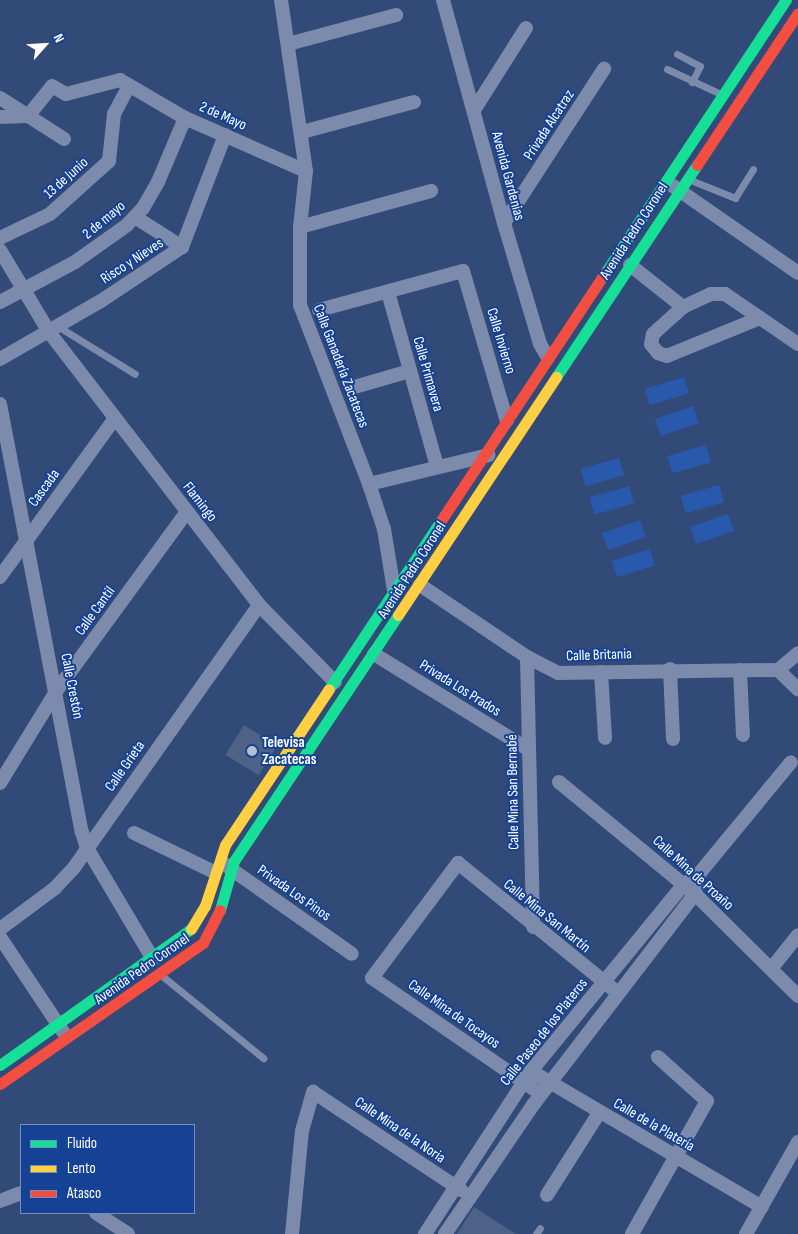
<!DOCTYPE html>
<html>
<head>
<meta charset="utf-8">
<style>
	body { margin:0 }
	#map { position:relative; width:798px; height:1234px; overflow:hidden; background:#324a78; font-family:"Sofia Sans Condensed",sans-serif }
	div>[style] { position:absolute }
	.green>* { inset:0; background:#2959ac; transform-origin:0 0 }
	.building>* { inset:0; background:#4e6186; transform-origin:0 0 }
	.lane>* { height:7px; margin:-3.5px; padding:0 3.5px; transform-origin:3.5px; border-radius:3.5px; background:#7c8bab }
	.street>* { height:14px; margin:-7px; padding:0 7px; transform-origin:7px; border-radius:7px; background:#7c8bab }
	.fast>* { height:11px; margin:-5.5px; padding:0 5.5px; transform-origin:5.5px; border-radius:5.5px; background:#16e098 }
	.slow>* { height:11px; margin:-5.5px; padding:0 5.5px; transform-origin:5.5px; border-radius:5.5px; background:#ffcf43 }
	.jam>* { height:11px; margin:-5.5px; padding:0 5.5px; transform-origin:5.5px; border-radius:5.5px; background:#f24e42 }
	.dots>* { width:14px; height:14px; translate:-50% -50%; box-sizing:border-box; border:2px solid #154295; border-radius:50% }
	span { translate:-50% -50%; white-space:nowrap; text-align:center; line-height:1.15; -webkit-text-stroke:4px #154295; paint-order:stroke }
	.street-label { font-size:15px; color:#fff }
	.poi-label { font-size:15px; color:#fff; font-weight:700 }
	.left { translate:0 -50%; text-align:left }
	.legend { position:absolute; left:20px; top:1124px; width:175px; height:90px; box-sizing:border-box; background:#154295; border:1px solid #738ebf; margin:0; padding:6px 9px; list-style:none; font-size:15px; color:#fff }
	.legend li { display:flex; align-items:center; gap:10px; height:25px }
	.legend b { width:25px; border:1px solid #738ebf }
	.north { position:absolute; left:20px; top:20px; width:50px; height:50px; -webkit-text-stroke:4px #154295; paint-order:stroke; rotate:64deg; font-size:14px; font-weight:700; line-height:20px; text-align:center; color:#fff }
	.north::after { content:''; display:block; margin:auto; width:18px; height:22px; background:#fff; clip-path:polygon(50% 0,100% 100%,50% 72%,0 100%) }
</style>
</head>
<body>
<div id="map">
	<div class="green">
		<i style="left:684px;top:377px;width:17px;height:41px;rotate:73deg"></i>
		<i style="left:693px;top:406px;width:18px;height:40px;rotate:71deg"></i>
		<i style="left:706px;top:445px;width:18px;height:40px;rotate:74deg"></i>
		<i style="left:619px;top:458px;width:18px;height:40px;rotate:74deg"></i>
		<i style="left:719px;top:485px;width:18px;height:40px;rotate:74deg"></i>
		<i style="left:629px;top:486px;width:18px;height:41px;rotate:74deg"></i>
		<i style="left:728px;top:514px;width:18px;height:40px;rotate:71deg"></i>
		<i style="left:640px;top:520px;width:18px;height:40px;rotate:71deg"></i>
		<i style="left:650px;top:549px;width:17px;height:40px;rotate:73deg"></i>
	</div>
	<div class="building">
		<i style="left:244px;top:725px;width:39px;height:35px;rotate:32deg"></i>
		<i style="clip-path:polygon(474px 1207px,516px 1234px,457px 1234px)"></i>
	</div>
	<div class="lane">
		<i style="left:677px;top:54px;width:26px;rotate:28deg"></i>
		<i style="left:700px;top:66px;width:18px;rotate:117deg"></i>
		<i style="left:667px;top:69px;width:62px;rotate:24.9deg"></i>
		<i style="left:688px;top:179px;width:51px;rotate:22deg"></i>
		<i style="left:735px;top:198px;width:34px;rotate:-58deg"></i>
		<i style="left:59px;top:327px;width:89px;rotate:31.7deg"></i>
		<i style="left:161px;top:975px;width:132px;rotate:39.1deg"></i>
		<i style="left:536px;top:1234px;width:7px;rotate:-56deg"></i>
	</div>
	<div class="street">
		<i style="left:281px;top:0;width:173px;rotate:81.7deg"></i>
		<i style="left:306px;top:171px;width:56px;rotate:96.1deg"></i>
		<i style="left:300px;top:227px;width:78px;rotate:90deg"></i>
		<i style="left:300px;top:305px;width:192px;rotate:68.9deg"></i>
		<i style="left:369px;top:484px;width:47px;rotate:71.6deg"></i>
		<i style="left:384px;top:529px;width:62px;rotate:80.7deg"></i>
		<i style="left:443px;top:0;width:231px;rotate:74.7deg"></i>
		<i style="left:504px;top:223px;width:126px;rotate:73.4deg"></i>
		<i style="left:540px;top:344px;width:16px;rotate:60deg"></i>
		<i style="left:288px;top:44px;width:112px;rotate:-15deg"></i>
		<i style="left:0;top:98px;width:76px;rotate:32.6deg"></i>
		<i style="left:474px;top:110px;width:97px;rotate:-57.6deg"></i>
		<i style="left:0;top:117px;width:28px;rotate:-2deg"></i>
		<i style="left:28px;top:116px;width:38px;rotate:-51deg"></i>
		<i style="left:52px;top:86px;width:16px;rotate:30deg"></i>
		<i style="left:66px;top:94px;width:56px;rotate:-14.5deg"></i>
		<i style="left:120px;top:80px;width:75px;rotate:30.3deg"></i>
		<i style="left:185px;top:118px;width:132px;rotate:23.7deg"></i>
		<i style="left:302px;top:132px;width:116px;rotate:-15deg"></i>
		<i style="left:673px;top:186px;width:152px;rotate:34.8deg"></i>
		<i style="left:135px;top:217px;width:56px;rotate:32.6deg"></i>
		<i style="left:504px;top:223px;width:184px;rotate:-57deg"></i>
		<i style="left:300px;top:227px;width:136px;rotate:-15.4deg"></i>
		<i style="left:0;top:238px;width:55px;rotate:-25.6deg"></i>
		<i style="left:50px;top:214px;width:79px;rotate:-41.9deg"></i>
		<i style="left:109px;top:161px;width:47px;rotate:-83.9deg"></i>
		<i style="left:114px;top:114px;width:32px;rotate:-62deg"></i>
		<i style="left:0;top:250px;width:96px;rotate:59.1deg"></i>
		<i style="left:49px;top:332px;width:344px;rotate:52.4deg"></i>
		<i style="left:259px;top:605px;width:108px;rotate:45.4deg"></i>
		<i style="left:630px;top:265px;width:68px;rotate:38.4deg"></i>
		<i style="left:388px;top:292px;width:181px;rotate:74.3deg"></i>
		<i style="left:0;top:302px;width:85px;rotate:-28.1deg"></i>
		<i style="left:75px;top:262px;width:64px;rotate:-35.4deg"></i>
		<i style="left:127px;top:225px;width:23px;rotate:-47deg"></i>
		<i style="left:143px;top:208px;width:30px;rotate:-60deg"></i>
		<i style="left:158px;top:182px;width:69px;rotate:-67.1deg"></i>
		<i style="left:319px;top:310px;width:149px;rotate:-15.2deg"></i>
		<i style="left:463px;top:271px;width:156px;rotate:73.7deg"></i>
		<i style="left:760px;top:318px;width:100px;rotate:157.8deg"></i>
		<i style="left:667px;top:356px;width:9px;rotate:-162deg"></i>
		<i style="left:658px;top:353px;width:11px;rotate:-128deg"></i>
		<i style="left:651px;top:344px;width:10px;rotate:-79deg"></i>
		<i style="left:653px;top:334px;width:40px;rotate:-42deg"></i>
		<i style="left:683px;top:307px;width:31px;rotate:-25deg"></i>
		<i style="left:711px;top:294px;width:14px"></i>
		<i style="left:725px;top:294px;width:42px;rotate:34.4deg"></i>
		<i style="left:760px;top:318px;width:46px;rotate:34.4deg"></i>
		<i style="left:0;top:359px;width:116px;rotate:-29.9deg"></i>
		<i style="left:101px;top:301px;width:97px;rotate:-33.7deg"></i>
		<i style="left:182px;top:247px;width:120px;rotate:-69deg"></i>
		<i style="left:351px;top:388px;width:61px;rotate:-16.1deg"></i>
		<i style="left:0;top:404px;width:436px;rotate:79.2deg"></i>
		<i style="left:82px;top:832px;width:17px;rotate:73deg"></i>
		<i style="left:87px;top:848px;width:129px;rotate:59.3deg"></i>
		<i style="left:369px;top:484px;width:123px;rotate:-13.6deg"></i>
		<i style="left:0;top:577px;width:196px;rotate:-54.1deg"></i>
		<i style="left:420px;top:585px;width:129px;rotate:33.9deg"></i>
		<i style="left:527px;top:657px;width:35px;rotate:27deg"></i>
		<i style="left:558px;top:673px;width:220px;rotate:-0.8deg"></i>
		<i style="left:778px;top:670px;width:26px;rotate:-40deg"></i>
		<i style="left:374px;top:654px;width:181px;rotate:31.7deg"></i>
		<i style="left:527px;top:657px;width:270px;rotate:88.7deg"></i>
		<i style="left:670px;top:669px;width:70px;rotate:87.5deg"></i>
		<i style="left:740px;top:670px;width:65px;rotate:87.4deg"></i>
		<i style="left:778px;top:670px;width:28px;rotate:44deg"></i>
		<i style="left:601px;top:672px;width:66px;rotate:86.5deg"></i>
		<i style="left:559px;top:782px;width:176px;rotate:39.5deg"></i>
		<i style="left:695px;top:894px;width:145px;rotate:44.7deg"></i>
		<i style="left:0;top:783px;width:109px;rotate:-58.5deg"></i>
		<i style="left:57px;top:690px;width:220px;rotate:-53.9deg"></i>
		<i style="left:134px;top:833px;width:89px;rotate:26deg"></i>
		<i style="left:224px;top:864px;width:156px;rotate:35.1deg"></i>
		<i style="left:0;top:929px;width:69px;rotate:-36.7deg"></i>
		<i style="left:55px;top:888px;width:26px;rotate:-47deg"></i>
		<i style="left:73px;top:869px;width:323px;rotate:-54.8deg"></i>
		<i style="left:0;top:937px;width:114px;rotate:56.4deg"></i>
		<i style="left:771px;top:969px;width:43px;rotate:-51.5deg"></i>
		<i style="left:531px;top:1071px;width:268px;rotate:30.5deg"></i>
		<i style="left:541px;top:1094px;width:205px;rotate:-145.5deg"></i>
		<i style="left:372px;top:978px;width:144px;rotate:-53.2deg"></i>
		<i style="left:458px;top:863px;width:205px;rotate:39.1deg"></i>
		<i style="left:547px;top:1195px;width:97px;rotate:-57.6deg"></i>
		<i style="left:0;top:1201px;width:22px;rotate:-21deg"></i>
		<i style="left:96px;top:1213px;width:38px;rotate:33deg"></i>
		<i style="left:292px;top:1234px;width:103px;rotate:-84.5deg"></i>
		<i style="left:302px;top:1131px;width:41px;rotate:-74.2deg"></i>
		<i style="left:313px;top:1092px;width:178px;rotate:33.5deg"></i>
		<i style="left:425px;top:1234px;width:194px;rotate:-57deg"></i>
		<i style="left:531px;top:1071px;width:242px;rotate:-50.7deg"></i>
		<i style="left:684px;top:884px;width:17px;rotate:-33deg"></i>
		<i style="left:698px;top:875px;width:146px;rotate:-50.5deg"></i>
		<i style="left:445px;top:1234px;width:156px;rotate:-55.7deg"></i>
		<i style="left:533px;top:1105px;width:266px;rotate:-52.5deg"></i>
		<i style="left:695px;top:894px;width:19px;rotate:-81deg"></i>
		<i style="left:632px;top:1234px;width:153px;rotate:-60.6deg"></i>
		<i style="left:707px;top:1101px;width:66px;rotate:-138.1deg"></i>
		<i style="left:746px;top:1234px;width:106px;rotate:-60.5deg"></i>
	</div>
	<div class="fast">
		<i style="left:605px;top:273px;width:328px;rotate:-56.5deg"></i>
		<i style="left:556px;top:377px;width:255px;rotate:-56.4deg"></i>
		<i style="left:329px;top:689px;width:201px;rotate:-56.4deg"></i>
		<i style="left:220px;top:910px;width:51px;rotate:-74.1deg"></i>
		<i style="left:234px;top:861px;width:296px;rotate:-56.3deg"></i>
		<i style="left:0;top:1065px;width:234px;rotate:-35.5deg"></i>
	</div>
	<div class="slow">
		<i style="left:398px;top:615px;width:286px;rotate:-56.4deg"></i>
		<i style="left:191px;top:929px;width:27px;rotate:-59deg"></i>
		<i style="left:205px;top:906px;width:64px;rotate:-71.8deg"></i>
		<i style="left:225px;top:845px;width:187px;rotate:-56.3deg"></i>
	</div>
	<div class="jam">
		<i style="left:697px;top:165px;width:182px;rotate:-56.4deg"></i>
		<i style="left:440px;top:522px;width:299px;rotate:-56.5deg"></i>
		<i style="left:0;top:1084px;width:247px;rotate:-34.8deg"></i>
		<i style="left:203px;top:943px;width:37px;rotate:-63deg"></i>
	</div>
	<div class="dots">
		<i style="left:252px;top:751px;background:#b7c0d0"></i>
	</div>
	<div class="street-label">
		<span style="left:223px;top:116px;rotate:24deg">2 de Mayo</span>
		<span style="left:549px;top:125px;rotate:-57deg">Privada Alcatraz</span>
		<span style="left:508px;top:176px;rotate:75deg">Avenida Gardenias</span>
		<span style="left:66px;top:178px;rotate:-42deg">13 de Junio</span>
		<span style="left:104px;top:220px;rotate:-40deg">2 de mayo</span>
		<span style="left:634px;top:231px;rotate:-57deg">Avenida Pedro Coronel</span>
		<span style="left:132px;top:261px;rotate:-33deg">Risco y Nieves</span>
		<span style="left:501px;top:341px;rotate:73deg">Calle Invierno</span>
		<span style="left:341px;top:366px;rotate:69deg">Calle Ganadería Zacatecas</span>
		<span style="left:428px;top:374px;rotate:74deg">Calle Primavera</span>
		<span style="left:44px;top:488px;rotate:-54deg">Cascada</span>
		<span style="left:200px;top:502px;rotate:52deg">Flamingo</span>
		<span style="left:412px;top:570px;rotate:-57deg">Avenida Pedro Coronel</span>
		<span style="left:95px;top:611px;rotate:-54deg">Calle Cantil</span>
		<span style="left:599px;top:655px;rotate:-2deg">Calle Britania</span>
		<span style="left:72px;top:686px;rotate:79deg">Calle Crestón</span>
		<span style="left:460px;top:688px;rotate:32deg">Privada Los Prados</span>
		<span style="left:125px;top:766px;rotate:-55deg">Calle Grieta</span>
		<span style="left:513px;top:792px;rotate:-91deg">Calle Mina San Bernabé</span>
		<span style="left:693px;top:873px;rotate:42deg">Calle Mina de Proaño</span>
		<span style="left:294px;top:893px;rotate:35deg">Privada Los Pinos</span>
		<span style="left:547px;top:916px;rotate:39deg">Calle Mina San Martín</span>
		<span style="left:142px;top:969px;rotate:-35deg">Avenida Pedro Coronel</span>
		<span style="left:454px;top:1014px;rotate:35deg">Calle Mina de Tocayos</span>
		<span style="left:544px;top:1032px;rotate:-52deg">Calle Paseo de los Plateros</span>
		<span style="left:654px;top:1125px;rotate:30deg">Calle de la Platería</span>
		<span style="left:400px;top:1130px;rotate:34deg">Calle Mina de la Noria</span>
	</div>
	<div class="poi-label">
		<span class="left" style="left:262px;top:751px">Televisa<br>Zacatecas</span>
	</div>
	<ul class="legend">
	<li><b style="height:6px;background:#16e098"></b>Fluido</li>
	<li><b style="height:6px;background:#ffcf43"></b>Lento</li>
	<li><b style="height:6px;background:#f24e42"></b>Atasco</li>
	</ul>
	<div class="north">N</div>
</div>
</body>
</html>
